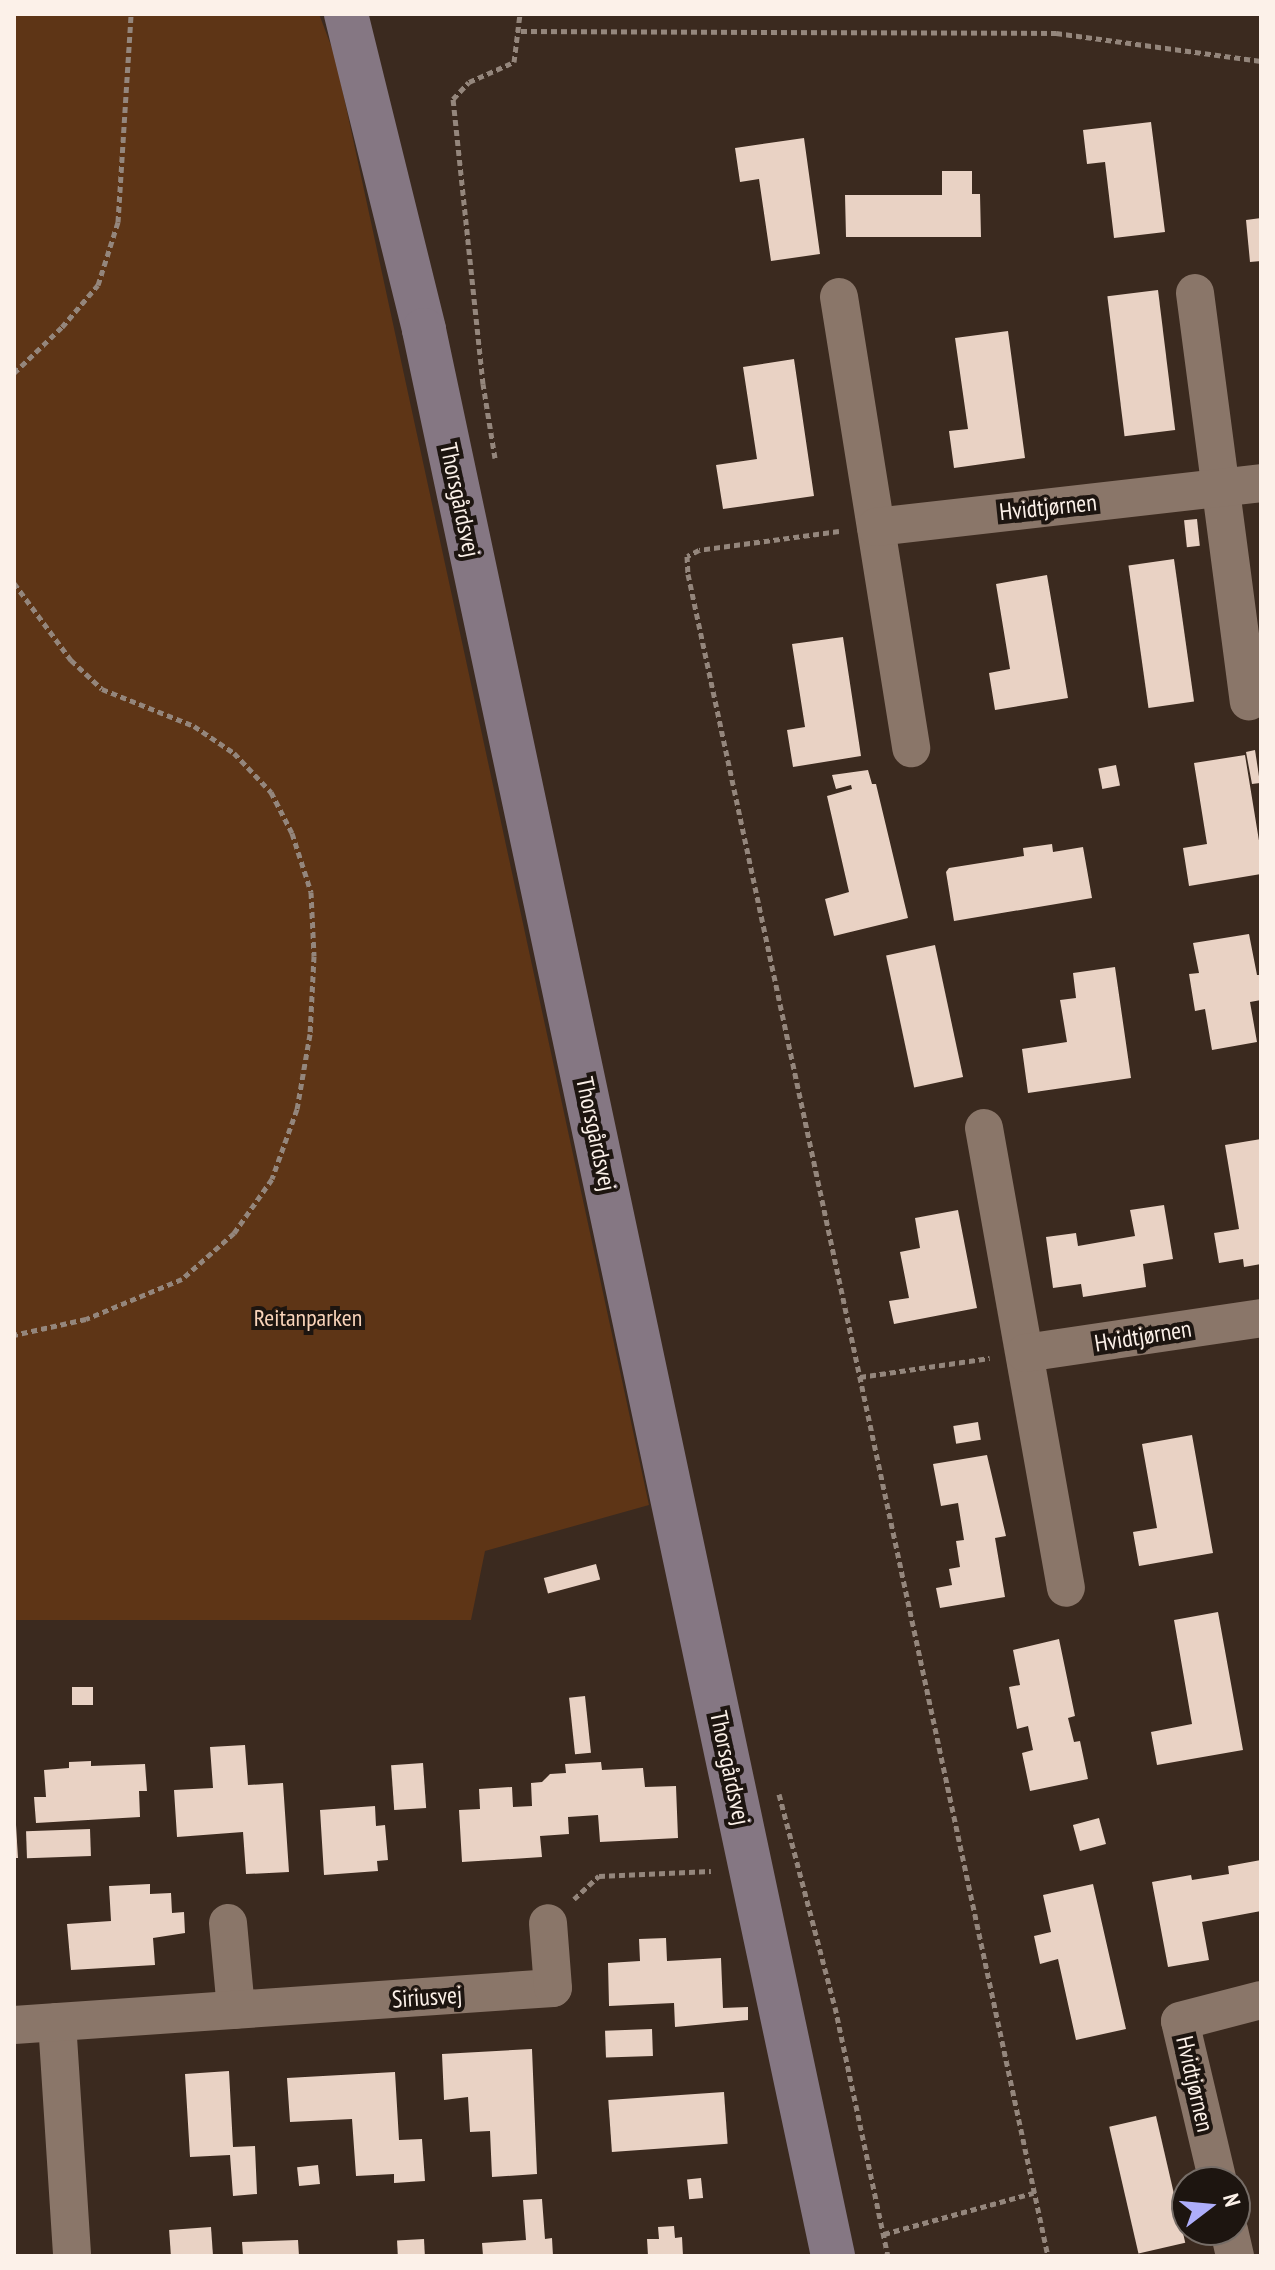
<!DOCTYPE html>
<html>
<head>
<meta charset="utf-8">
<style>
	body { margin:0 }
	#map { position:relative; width:1275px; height:2270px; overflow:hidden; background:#3b2a1f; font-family:"PT Sans Narrow",sans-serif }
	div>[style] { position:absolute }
	.green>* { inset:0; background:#5e3516 }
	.building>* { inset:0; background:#e9d2c4; transform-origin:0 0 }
	.path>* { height:5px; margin-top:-2.5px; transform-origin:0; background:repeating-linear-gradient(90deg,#94867c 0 6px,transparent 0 10px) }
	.street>* { height:38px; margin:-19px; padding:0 19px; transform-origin:19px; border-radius:19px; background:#8a7669 }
	.secondary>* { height:44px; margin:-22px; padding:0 22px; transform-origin:22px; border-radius:22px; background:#857783 }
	span { translate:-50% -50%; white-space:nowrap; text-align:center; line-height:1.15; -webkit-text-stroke:8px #1d1510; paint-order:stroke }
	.street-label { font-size:24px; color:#fcf1e9 }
	.park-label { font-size:24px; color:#fad4ba }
	.frame { position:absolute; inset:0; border:16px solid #fcf1e9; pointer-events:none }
	.north { position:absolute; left:1171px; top:2166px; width:80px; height:80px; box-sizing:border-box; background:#1d1510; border:2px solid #766d67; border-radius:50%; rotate:74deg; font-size:22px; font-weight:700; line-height:32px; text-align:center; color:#fcf1e9 }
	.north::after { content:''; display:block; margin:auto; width:28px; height:36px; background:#aeaefb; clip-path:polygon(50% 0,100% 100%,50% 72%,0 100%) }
</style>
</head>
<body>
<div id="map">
	<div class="green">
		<i style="clip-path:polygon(14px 14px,319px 14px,335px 56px,649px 1505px,485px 1551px,471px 1620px,14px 1620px)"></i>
	</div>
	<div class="building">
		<i style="clip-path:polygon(1151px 122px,1165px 232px,1114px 238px,1105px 162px,1087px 164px,1083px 130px)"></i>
		<i style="clip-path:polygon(804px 138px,820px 254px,771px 261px,759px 179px,740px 182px,735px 148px)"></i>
		<i style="clip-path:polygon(942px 171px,972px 171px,972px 194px,980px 194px,981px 237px,846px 237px,845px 195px,942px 195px)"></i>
		<i style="clip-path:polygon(1261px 218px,1261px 261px,1250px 262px,1246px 220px)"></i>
		<i style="left:1158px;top:290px;width:141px;height:51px;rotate:83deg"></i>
		<i style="clip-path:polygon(1008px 331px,1025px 458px,954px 468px,949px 431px,968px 429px,955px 338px)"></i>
		<i style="clip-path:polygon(794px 359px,814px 496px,723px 509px,716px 465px,757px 459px,743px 367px)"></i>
		<i style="left:1197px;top:519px;width:27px;height:13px;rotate:84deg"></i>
		<i style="left:1174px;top:559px;width:144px;height:46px;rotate:82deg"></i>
		<i style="clip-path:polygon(1047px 575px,1068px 698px,995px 710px,989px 673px,1010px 669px,996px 584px)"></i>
		<i style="clip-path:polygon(843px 637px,861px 756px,793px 767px,787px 730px,805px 727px,792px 644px)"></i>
		<i style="clip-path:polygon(1255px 750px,1260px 783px,1252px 784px,1246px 752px)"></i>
		<i style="clip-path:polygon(1245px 755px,1261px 853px,1261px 874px,1189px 886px,1183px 848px,1207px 844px,1194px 763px)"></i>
		<i style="left:1116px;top:765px;width:21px;height:18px;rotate:79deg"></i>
		<i style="clip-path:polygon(868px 770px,872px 784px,876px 784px,908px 918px,834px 936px,825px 899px,849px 892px,827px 796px,852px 789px,851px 785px,836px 789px,832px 775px)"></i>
		<i style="clip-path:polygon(1052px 844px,1053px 852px,1083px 847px,1092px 898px,954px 921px,946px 872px,949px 868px,1024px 856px,1023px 848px)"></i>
		<i style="clip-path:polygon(1249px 934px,1257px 975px,1261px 975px,1261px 1000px,1250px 1002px,1257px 1042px,1212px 1050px,1205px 1009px,1195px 1011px,1189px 974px,1199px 973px,1193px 943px)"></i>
		<i style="left:935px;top:945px;width:135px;height:50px;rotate:78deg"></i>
		<i style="clip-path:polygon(1115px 967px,1131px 1078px,1028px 1093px,1022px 1049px,1067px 1042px,1060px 1000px,1076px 998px,1073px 973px)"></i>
		<i style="clip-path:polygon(1261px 1139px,1261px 1264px,1244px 1267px,1243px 1259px,1219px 1263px,1214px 1233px,1239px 1229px,1225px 1145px)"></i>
		<i style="clip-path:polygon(1164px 1205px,1173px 1259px,1143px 1264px,1146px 1287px,1083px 1297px,1081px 1284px,1053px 1288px,1046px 1237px,1076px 1233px,1078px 1246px,1135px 1236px,1130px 1210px)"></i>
		<i style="clip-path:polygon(958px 1210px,977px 1308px,894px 1324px,889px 1301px,909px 1298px,900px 1252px,920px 1248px,915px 1218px)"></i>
		<i style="left:978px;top:1422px;width:18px;height:25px;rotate:81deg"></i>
		<i style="clip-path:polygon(1192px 1435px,1213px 1553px,1139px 1566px,1133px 1532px,1157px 1528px,1142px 1444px)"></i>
		<i style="clip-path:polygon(987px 1455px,1006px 1536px,995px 1538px,1005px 1597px,940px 1608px,936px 1588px,952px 1585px,949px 1569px,960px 1567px,956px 1541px,964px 1540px,958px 1503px,941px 1506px,933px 1464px)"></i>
		<i style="left:596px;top:1564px;width:16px;height:54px;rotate:75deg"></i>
		<i style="clip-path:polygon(1218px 1612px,1243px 1750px,1157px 1765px,1151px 1732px,1192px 1724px,1174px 1620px)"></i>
		<i style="clip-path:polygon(1059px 1639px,1075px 1716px,1068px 1718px,1074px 1742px,1080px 1741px,1088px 1779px,1030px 1791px,1022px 1753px,1033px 1750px,1028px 1726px,1017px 1729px,1009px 1687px,1020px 1685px,1013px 1650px)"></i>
		<i style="left:72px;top:1687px;width:21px;height:18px"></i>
		<i style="left:585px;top:1696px;width:57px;height:16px;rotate:84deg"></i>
		<i style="clip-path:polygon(245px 1745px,248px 1785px,283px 1783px,289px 1872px,246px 1874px,243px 1832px,177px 1837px,174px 1790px,213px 1788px,210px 1747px)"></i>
		<i style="clip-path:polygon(91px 1761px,91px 1766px,145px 1764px,147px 1791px,139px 1791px,140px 1817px,36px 1823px,34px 1797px,46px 1797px,44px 1770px,69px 1768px,69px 1762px)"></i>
		<i style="clip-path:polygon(601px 1762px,602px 1770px,643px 1768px,645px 1787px,676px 1786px,678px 1838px,600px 1842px,598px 1815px,568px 1817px,569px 1834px,540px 1836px,542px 1857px,462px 1862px,459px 1810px,480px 1809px,479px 1789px,512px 1787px,513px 1807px,532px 1806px,531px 1783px,542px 1782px,550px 1774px,566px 1773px,565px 1764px)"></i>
		<i style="left:423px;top:1763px;width:45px;height:32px;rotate:86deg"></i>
		<i style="clip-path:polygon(375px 1806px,376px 1826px,385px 1825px,388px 1860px,377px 1861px,378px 1871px,324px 1875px,320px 1810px)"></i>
		<i style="left:1099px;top:1818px;width:27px;height:27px;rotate:75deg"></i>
		<i style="clip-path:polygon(16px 1825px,18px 1858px,14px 1858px,14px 1826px)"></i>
		<i style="left:90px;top:1829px;width:27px;height:64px;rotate:88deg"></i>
		<i style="clip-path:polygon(1261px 1860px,1261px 1911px,1202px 1922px,1209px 1960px,1168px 1967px,1152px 1882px,1191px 1875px,1192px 1880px,1229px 1874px,1228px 1866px)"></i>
		<i style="clip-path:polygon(150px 1884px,150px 1894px,171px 1893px,172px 1913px,184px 1912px,185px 1933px,153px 1938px,155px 1965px,71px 1970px,67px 1924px,111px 1921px,109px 1886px)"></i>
		<i style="clip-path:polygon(1093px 1884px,1126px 2029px,1076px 2040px,1058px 1959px,1040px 1964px,1034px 1936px,1051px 1932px,1043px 1895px)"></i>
		<i style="clip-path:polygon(666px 1938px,667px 1961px,721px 1958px,723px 2008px,748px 2007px,748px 2020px,675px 2027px,674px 2003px,609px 2006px,608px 1963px,640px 1961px,639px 1939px)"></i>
		<i style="left:652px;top:2029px;width:27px;height:47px;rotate:88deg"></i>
		<i style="clip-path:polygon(532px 2049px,537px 2174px,492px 2177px,490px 2131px,470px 2132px,468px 2097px,444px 2100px,442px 2054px)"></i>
		<i style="clip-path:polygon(229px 2071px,233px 2147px,255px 2146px,257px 2194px,233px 2196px,230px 2155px,190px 2157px,185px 2074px)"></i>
		<i style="clip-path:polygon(395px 2072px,399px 2140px,422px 2139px,425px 2181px,394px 2183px,394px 2174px,356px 2176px,352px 2119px,290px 2122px,287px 2078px)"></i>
		<i style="left:724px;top:2092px;width:52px;height:116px;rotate:86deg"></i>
		<i style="left:1156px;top:2116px;width:130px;height:48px;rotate:77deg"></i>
		<i style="left:318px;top:2165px;width:19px;height:21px;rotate:84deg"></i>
		<i style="left:701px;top:2178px;width:20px;height:14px;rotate:84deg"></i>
		<i style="clip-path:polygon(542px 2199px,545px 2239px,552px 2238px,553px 2256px,483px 2256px,482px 2243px,526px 2240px,523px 2200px)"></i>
		<i style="clip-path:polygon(674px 2226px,675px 2238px,682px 2237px,683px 2256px,648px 2256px,647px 2239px,659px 2239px,658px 2227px)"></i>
		<i style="left:211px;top:2227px;width:29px;height:42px;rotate:86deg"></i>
		<i style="left:424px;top:2239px;width:17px;height:27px;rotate:87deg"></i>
		<i style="clip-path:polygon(298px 2240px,299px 2256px,243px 2256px,242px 2242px)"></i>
	</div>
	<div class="path">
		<i style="left:521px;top:31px;width:535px;rotate:0.21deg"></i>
		<i style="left:1056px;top:33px;width:207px;rotate:7.8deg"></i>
		<i style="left:14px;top:373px;width:66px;rotate:-43.8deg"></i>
		<i style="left:62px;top:327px;width:55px;rotate:-49.4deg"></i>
		<i style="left:98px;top:285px;width:66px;rotate:-72.4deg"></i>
		<i style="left:118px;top:222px;width:208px;rotate:-86.4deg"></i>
		<i style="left:495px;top:458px;width:75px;rotate:-99.2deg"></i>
		<i style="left:483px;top:384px;width:287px;rotate:-96deg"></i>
		<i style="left:453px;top:99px;width:23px;rotate:-47deg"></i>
		<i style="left:469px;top:82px;width:49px;rotate:-24deg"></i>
		<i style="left:514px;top:62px;width:48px;rotate:-82.9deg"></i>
		<i style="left:839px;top:531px;width:141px;rotate:172.3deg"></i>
		<i style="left:699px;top:550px;width:13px;rotate:153deg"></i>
		<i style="left:687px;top:556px;width:18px;rotate:87deg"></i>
		<i style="left:688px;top:574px;width:1720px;rotate:77.92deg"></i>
		<i style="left:14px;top:583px;width:96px;rotate:53.5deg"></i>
		<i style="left:71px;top:660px;width:42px;rotate:43.1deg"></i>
		<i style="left:102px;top:689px;width:99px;rotate:21.9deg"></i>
		<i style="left:194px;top:726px;width:48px;rotate:34deg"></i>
		<i style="left:234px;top:753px;width:54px;rotate:46.5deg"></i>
		<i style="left:271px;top:792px;width:46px;rotate:62.9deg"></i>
		<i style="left:292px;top:833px;width:62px;rotate:72.1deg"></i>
		<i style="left:311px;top:892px;width:64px;rotate:87.3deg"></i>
		<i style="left:314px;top:956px;width:78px;rotate:92.9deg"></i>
		<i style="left:310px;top:1034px;width:76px;rotate:99.8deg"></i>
		<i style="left:297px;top:1109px;width:74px;rotate:109.7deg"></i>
		<i style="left:272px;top:1179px;width:66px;rotate:125.1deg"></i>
		<i style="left:234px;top:1233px;width:69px;rotate:138.5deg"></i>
		<i style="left:182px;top:1279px;width:104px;rotate:157.4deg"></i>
		<i style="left:86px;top:1319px;width:74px;rotate:167.5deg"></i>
		<i style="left:860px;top:1377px;width:131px;rotate:-8.3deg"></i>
		<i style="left:779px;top:1794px;width:220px;rotate:75.3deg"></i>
		<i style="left:835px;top:2007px;width:255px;rotate:78deg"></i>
		<i style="left:574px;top:1899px;width:34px;rotate:-43deg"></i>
		<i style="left:599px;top:1876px;width:112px;rotate:-2.6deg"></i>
		<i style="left:884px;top:2234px;width:155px;rotate:-15.4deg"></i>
	</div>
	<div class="street">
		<i style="left:1195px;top:293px;width:412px;rotate:82.5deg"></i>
		<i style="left:839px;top:297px;width:457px;rotate:80.9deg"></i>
		<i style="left:876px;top:527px;width:388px;rotate:-6.5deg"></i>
		<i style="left:984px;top:1128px;width:467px;rotate:79.9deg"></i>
		<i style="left:1025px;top:1353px;width:239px;rotate:-8.4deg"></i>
		<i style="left:228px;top:1923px;width:87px;rotate:84.7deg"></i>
		<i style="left:57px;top:2022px;width:234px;rotate:86.3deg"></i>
		<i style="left:14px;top:2025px;width:540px;rotate:-3.93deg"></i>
		<i style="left:553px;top:1988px;width:65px;rotate:-94.4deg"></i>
		<i style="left:1218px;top:2182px;width:165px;rotate:-103.3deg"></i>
		<i style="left:1180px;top:2021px;width:84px;rotate:-14.5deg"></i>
		<i style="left:1229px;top:2230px;width:27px;rotate:77deg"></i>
	</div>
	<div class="secondary">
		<i style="left:346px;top:14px;width:325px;rotate:76.1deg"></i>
		<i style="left:424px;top:330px;width:1969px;rotate:78.01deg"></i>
	</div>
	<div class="street-label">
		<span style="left:460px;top:500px;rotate:78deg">Thorsgårdsvej</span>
		<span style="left:1048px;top:507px;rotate:-6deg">Hvidtjørnen</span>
		<span style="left:596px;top:1134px;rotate:78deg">Thorsgårdsvej</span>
		<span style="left:1143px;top:1336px;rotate:-9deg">Hvidtjørnen</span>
		<span style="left:730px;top:1768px;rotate:78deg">Thorsgårdsvej</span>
		<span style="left:427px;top:1997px;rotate:-4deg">Siriusvej</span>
		<span style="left:1195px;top:2084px;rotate:77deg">Hvidtjørnen</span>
	</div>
	<div class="park-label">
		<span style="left:308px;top:1318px">Reitanparken</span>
	</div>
	<div class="frame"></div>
	<div class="north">N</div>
</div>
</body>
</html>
